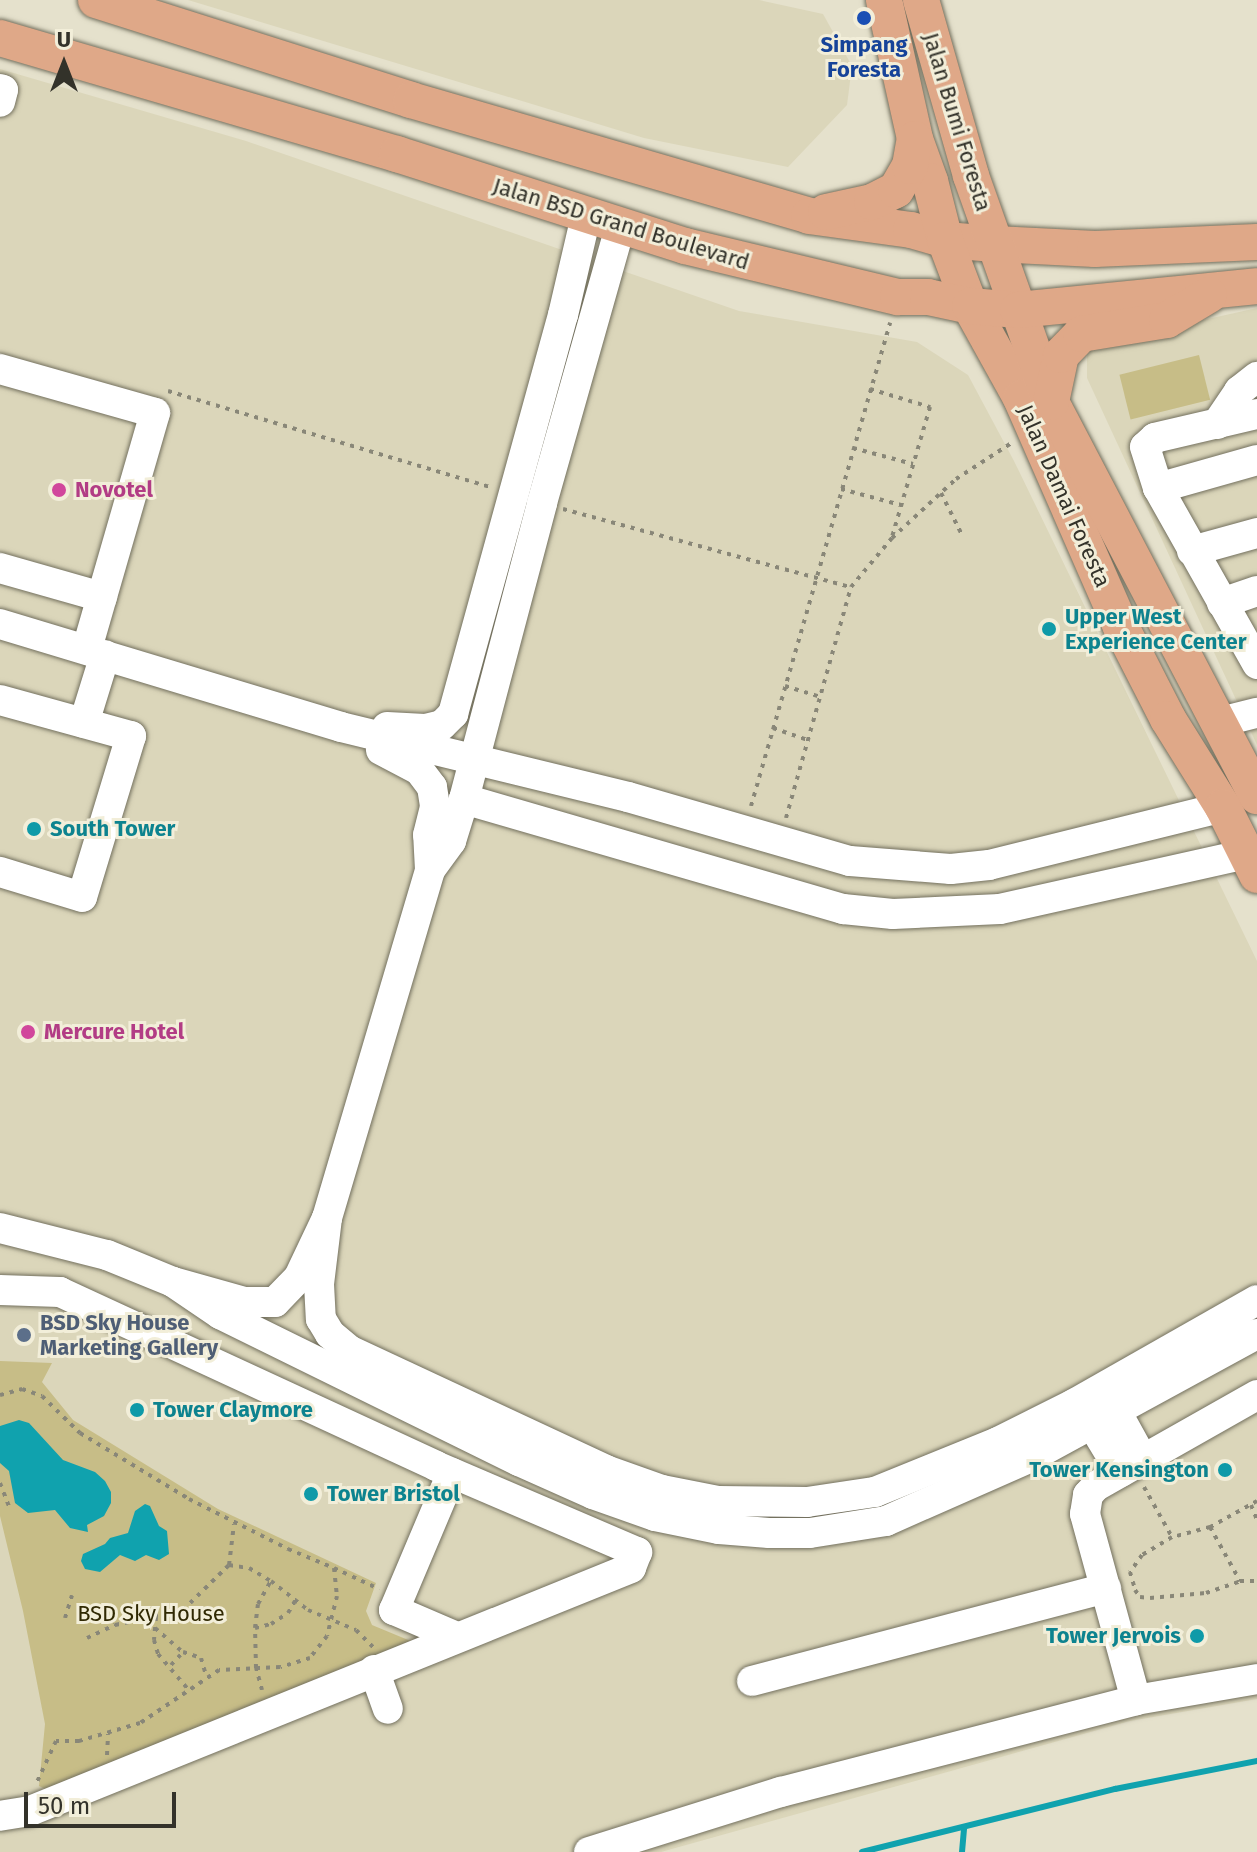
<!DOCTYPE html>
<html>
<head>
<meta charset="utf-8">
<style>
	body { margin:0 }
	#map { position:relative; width:1257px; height:1852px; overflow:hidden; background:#e5e1cc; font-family:"Fira Sans",sans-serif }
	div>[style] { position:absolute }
	.built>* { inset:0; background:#dbd6ba }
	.green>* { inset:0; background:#c7bd87; transform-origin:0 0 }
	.water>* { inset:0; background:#10a2ae }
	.stream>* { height:6px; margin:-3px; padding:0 3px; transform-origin:3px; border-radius:3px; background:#10a2ae }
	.path>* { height:4px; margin-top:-2px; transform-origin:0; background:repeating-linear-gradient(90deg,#898778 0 4px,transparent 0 10px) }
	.roads { filter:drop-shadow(0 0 2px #73705e) drop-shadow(0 0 2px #73705e) }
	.minor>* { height:30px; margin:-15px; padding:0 15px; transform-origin:15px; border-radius:15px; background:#fff }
	.major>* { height:36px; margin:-18px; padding:0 18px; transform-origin:18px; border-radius:18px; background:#dfa888 }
	.dots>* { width:22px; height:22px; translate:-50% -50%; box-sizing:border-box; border:4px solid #f2eed9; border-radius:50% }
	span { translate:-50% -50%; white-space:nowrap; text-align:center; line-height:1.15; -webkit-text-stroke:6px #f2eed9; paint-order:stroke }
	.transit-label { font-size:22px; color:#164399; font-weight:700 }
	.street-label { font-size:22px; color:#33322a }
	.hotel-label { font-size:22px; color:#b23c85; font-weight:700 }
	.left { translate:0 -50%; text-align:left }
	.culture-label { font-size:22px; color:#0d838f; font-weight:700 }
	.right { translate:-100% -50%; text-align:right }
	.service-label { font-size:22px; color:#4e5e75; font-weight:700 }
	.park-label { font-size:22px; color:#302903 }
	.north { position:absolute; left:24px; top:24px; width:80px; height:80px; -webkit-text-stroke:6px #f2eed9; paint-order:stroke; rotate:0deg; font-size:22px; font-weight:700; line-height:32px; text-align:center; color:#33322a }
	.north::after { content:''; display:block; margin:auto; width:28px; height:36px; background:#33322a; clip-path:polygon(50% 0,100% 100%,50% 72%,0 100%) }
	.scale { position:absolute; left:24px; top:1792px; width:152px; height:36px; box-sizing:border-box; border:4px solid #33322a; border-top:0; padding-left:10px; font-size:24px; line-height:28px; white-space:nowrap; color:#33322a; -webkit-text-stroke:6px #f2eed9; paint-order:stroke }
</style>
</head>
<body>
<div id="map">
	<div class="built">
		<i style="clip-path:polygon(188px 0,759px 0,823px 14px,852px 66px,847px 105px,788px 167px,644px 138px)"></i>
		<i style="clip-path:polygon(0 69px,246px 141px,739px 311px,917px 342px,968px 375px,1014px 461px,1257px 961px,1257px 1699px,1130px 1721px,661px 1852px,0 1852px)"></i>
		<i style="clip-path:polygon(1257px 308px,1257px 745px,1087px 378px,1087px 346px)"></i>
	</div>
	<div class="green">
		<i style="left:1199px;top:355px;width:46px;height:82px;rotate:76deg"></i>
		<i style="clip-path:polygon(0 1361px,52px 1363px,42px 1382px,73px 1420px,218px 1509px,376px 1583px,366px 1611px,372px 1625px,413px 1642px,47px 1790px,39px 1786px,45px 1724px,23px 1611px,0 1516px)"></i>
	</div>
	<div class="water">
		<i style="clip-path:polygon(19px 1420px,29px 1423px,63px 1460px,95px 1472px,105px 1481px,111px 1492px,111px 1503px,104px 1516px,87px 1525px,88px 1532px,70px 1528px,55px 1510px,28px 1513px,15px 1503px,9px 1471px,0 1463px,0 1426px)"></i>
		<i style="clip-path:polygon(145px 1504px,150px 1506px,159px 1526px,167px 1531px,169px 1554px,159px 1560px,146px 1555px,135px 1561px,120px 1555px,100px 1572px,85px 1569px,81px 1561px,83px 1554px,105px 1544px,110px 1538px,128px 1533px,135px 1511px)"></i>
	</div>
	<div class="stream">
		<i style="left:862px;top:1852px;width:261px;rotate:-14deg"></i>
		<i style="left:1115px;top:1789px;width:145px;rotate:-11.2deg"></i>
		<i style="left:962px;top:1852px;width:25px;rotate:-85deg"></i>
	</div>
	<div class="path">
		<i style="left:870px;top:389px;width:63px;rotate:16.7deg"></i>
		<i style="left:930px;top:407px;width:135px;rotate:106.3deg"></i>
		<i style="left:168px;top:391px;width:339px;rotate:16.6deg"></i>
		<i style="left:853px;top:448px;width:62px;rotate:14.9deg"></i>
		<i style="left:841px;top:489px;width:62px;rotate:14.9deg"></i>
		<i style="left:941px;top:493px;width:45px;rotate:63.4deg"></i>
		<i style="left:563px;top:509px;width:298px;rotate:15.2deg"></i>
		<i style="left:785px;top:686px;width:37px;rotate:17deg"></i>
		<i style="left:773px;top:728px;width:37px;rotate:19deg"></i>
		<i style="left:751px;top:806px;width:503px;rotate:-73.94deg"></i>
		<i style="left:786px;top:818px;width:240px;rotate:-74.3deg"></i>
		<i style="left:851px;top:587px;width:64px;rotate:-50.1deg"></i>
		<i style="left:892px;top:538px;width:87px;rotate:-42.7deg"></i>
		<i style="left:956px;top:479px;width:68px;rotate:-33deg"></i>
		<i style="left:0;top:1395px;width:23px;rotate:-15deg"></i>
		<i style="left:22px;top:1389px;width:21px;rotate:19deg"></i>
		<i style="left:42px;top:1396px;width:53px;rotate:44.2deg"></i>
		<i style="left:80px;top:1433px;width:127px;rotate:31.2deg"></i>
		<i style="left:189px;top:1499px;width:111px;rotate:26.8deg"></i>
		<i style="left:288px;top:1549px;width:50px;rotate:22.4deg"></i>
		<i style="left:334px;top:1568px;width:28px;rotate:84deg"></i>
		<i style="left:337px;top:1596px;width:41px;rotate:104deg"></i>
		<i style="left:327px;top:1636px;width:28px;rotate:128deg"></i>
		<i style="left:310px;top:1658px;width:31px;rotate:163deg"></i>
		<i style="left:280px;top:1667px;width:61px;rotate:177.2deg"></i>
		<i style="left:219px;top:1670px;width:95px;rotate:146.1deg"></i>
		<i style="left:140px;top:1723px;width:64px;rotate:163.6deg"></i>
		<i style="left:79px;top:1741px;width:23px;rotate:180deg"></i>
		<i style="left:56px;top:1741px;width:45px;rotate:114.9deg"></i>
		<i style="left:0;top:1483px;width:28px;rotate:69deg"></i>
		<i style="left:1144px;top:1487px;width:57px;rotate:60.8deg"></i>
		<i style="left:1257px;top:1501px;width:54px;rotate:151deg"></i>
		<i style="left:1210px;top:1527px;width:39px;rotate:165deg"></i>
		<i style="left:1172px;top:1537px;width:35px;rotate:149deg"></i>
		<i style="left:1142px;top:1555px;width:21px;rotate:125deg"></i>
		<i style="left:1130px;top:1572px;width:19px;rotate:74deg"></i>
		<i style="left:1135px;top:1590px;width:9px;rotate:54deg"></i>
		<i style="left:1140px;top:1597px;width:10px;rotate:6deg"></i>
		<i style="left:1150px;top:1598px;width:56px;rotate:-5.1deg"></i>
		<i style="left:1206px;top:1593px;width:36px;rotate:-19deg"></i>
		<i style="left:1240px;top:1581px;width:17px"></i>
		<i style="left:1251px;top:1505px;width:16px;rotate:68deg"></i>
		<i style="left:1210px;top:1527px;width:62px;rotate:60.9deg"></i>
		<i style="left:229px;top:1565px;width:41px;rotate:-83deg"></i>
		<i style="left:334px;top:1568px;width:50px;rotate:25deg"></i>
		<i style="left:156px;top:1617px;width:23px;rotate:95deg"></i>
		<i style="left:154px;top:1640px;width:15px;rotate:74deg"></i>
		<i style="left:158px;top:1654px;width:45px;rotate:49.5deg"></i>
		<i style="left:65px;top:1618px;width:24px;rotate:-73deg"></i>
		<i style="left:155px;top:1628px;width:37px;rotate:41deg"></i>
		<i style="left:183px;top:1652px;width:19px;rotate:18deg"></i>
		<i style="left:201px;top:1658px;width:19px;rotate:74deg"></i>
		<i style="left:255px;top:1628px;width:16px;rotate:-14deg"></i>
		<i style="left:271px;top:1624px;width:20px;rotate:-33deg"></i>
		<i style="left:288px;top:1613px;width:16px;rotate:-60deg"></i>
		<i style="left:87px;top:1638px;width:31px;rotate:-25deg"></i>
		<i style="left:115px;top:1625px;width:70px;rotate:-12.4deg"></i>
		<i style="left:183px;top:1610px;width:64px;rotate:-44.4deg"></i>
		<i style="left:229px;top:1565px;width:20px;rotate:9deg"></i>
		<i style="left:249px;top:1568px;width:26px;rotate:31deg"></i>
		<i style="left:271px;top:1581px;width:47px;rotate:38.1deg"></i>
		<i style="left:308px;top:1610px;width:52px;rotate:22.6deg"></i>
		<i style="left:356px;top:1630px;width:24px;rotate:45deg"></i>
		<i style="left:171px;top:1665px;width:18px;rotate:-47deg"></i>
		<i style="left:262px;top:1690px;width:23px;rotate:-105deg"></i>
		<i style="left:256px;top:1668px;width:40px;rotate:-91.4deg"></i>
		<i style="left:255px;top:1628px;width:24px;rotate:-83deg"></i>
		<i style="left:258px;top:1604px;width:26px;rotate:-61deg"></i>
		<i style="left:107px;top:1755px;width:21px;rotate:-87deg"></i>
	</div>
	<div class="roads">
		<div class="minor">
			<i style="left:0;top:89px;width:3px;rotate:18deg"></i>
			<i style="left:3px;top:90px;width:12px;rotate:104deg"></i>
			<i style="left:0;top:369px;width:161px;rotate:15.8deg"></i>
			<i style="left:155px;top:413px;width:246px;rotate:106.1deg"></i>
			<i style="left:1257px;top:414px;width:105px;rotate:166.8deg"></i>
			<i style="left:1155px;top:438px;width:13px;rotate:138deg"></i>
			<i style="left:1145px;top:447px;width:43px;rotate:72.4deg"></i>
			<i style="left:1158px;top:488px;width:202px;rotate:60.6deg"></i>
			<i style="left:1217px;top:424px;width:40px;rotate:-56deg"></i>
			<i style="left:1239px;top:391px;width:23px;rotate:-38deg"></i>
			<i style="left:1158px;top:488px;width:103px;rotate:-15.8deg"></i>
			<i style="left:1192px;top:551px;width:67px;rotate:-15.5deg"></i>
			<i style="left:0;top:568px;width:106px;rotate:15.9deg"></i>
			<i style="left:1222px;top:603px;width:37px;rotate:-19deg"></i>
			<i style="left:0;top:624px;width:356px;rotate:16.8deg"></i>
			<i style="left:341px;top:727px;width:295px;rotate:13.7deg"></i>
			<i style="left:628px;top:797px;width:231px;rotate:16.1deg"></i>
			<i style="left:850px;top:861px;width:101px;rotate:4.5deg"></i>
			<i style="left:951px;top:869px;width:38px;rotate:-6deg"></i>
			<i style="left:989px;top:865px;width:241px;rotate:-13.9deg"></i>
			<i style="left:0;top:700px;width:136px;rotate:15.4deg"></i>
			<i style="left:131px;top:736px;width:168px;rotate:106.9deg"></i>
			<i style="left:82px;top:897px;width:86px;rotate:-163deg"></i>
			<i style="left:1220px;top:722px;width:38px;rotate:-14deg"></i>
			<i style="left:84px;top:723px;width:71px;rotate:-72.8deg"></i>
			<i style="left:387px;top:727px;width:38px;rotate:3deg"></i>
			<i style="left:425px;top:729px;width:17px;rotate:-13deg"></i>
			<i style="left:442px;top:725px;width:16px;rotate:-45deg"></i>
			<i style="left:453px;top:714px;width:414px;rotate:-74.6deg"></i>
			<i style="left:563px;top:315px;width:102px;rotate:-76.9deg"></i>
			<i style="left:464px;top:799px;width:395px;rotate:16.2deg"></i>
			<i style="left:843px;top:909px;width:50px;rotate:5.7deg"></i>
			<i style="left:893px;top:914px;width:107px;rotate:-2.7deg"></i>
			<i style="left:1000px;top:909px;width:253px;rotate:-12.6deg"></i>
			<i style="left:430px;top:870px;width:36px;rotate:-54deg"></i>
			<i style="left:451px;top:841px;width:44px;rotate:-72.8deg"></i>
			<i style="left:464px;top:799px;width:306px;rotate:-75.2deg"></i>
			<i style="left:542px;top:503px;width:286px;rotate:-74.2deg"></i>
			<i style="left:327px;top:1218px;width:66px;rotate:96.9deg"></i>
			<i style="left:319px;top:1284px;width:35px;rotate:87deg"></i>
			<i style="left:321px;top:1319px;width:17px;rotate:59deg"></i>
			<i style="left:330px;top:1334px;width:25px;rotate:40deg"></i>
			<i style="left:349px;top:1350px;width:284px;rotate:25deg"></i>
			<i style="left:606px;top:1470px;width:59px;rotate:19.7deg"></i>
			<i style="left:662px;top:1490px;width:57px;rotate:11.1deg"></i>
			<i style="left:718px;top:1501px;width:89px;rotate:0.6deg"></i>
			<i style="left:807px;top:1502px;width:69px;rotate:-8.4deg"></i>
			<i style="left:875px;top:1492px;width:133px;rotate:-22.1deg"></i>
			<i style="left:998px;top:1442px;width:85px;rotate:-26.6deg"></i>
			<i style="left:1074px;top:1404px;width:210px;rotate:-29.6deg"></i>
			<i style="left:0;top:1228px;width:110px;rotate:14.2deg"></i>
			<i style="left:107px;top:1255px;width:71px;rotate:22.2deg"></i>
			<i style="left:173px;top:1282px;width:74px;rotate:15.7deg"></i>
			<i style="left:244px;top:1302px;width:31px"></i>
			<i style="left:275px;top:1302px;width:35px;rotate:-46deg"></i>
			<i style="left:299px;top:1277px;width:65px;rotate:-64.6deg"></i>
			<i style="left:327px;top:1218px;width:363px;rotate:-73.5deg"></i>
			<i style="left:430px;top:870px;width:35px;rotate:-93deg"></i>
			<i style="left:428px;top:835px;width:30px;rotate:-76deg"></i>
			<i style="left:435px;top:806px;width:19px;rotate:-99deg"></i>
			<i style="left:432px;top:787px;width:21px;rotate:-127deg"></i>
			<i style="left:419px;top:770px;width:43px;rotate:-152.2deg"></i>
			<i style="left:173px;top:1282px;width:57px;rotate:34.2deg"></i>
			<i style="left:220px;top:1314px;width:333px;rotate:26.2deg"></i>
			<i style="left:519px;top:1461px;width:81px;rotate:24deg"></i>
			<i style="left:593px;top:1494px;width:66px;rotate:19.5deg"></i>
			<i style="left:655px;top:1516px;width:65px;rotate:11.5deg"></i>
			<i style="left:719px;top:1529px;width:50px;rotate:4.6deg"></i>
			<i style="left:769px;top:1533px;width:41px"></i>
			<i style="left:810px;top:1533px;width:77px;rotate:-9deg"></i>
			<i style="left:886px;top:1521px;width:158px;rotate:-23.8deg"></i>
			<i style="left:1031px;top:1457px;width:257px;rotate:-28.6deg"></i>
			<i style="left:0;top:1290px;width:60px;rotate:1.9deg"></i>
			<i style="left:60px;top:1292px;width:414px;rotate:24.8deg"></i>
			<i style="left:436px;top:1466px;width:219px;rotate:23.2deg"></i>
			<i style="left:637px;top:1552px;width:17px;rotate:111deg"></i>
			<i style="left:631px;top:1568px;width:648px;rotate:157.99deg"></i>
			<i style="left:30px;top:1811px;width:30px;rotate:171deg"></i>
			<i style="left:1257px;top:1395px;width:185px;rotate:150.5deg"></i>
			<i style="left:1096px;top:1486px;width:12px;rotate:132deg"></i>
			<i style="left:1088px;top:1495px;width:19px;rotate:99deg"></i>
			<i style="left:1085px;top:1514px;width:193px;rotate:74.7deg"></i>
			<i style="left:1136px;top:1700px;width:123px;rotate:-9.8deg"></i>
			<i style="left:1116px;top:1411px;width:56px;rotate:61.1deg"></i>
			<i style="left:1092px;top:1424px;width:56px;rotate:58.9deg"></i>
			<i style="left:452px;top:1473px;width:149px;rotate:112.9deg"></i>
			<i style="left:394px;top:1610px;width:69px;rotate:23.2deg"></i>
			<i style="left:374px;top:1670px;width:41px;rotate:70.3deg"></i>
			<i style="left:752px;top:1681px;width:366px;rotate:-14.7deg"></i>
			<i style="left:589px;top:1852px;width:201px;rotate:-17.4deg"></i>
			<i style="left:781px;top:1792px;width:367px;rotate:-14.5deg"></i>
		</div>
		<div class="major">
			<i style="left:96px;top:0;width:330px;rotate:17.6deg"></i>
			<i style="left:411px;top:100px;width:415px;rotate:16.2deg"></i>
			<i style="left:809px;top:216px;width:103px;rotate:7.8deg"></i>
			<i style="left:911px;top:230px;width:35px;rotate:16deg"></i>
			<i style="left:945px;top:240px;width:50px;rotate:4.6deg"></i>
			<i style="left:995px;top:244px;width:100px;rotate:2.9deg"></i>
			<i style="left:1095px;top:249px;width:162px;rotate:-2.5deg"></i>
			<i style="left:884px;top:0;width:142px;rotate:77.4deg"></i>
			<i style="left:915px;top:139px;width:45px;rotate:70.3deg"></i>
			<i style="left:930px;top:181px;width:61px;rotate:75.7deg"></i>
			<i style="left:945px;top:240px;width:71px;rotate:69.3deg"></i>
			<i style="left:970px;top:306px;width:105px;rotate:61deg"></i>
			<i style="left:1021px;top:398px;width:250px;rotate:66.4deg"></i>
			<i style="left:1121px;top:627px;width:103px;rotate:62.9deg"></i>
			<i style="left:1168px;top:719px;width:104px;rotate:58deg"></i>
			<i style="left:1223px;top:807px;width:76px;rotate:63.4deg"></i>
			<i style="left:921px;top:0;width:183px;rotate:74.1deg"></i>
			<i style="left:971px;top:176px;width:240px;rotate:70.5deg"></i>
			<i style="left:1051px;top:402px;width:445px;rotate:62.4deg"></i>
			<i style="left:0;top:38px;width:414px;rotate:16.3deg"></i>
			<i style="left:397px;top:154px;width:302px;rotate:17.7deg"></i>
			<i style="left:685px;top:246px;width:219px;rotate:13.5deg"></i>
			<i style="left:898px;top:297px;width:30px"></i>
			<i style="left:928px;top:297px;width:43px;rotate:12.1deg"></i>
			<i style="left:970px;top:306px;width:48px;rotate:4.8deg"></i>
			<i style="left:1018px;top:310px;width:240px;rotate:-5.7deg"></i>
			<i style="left:826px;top:212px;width:47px;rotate:-12.3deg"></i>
			<i style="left:872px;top:202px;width:27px;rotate:-27deg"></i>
			<i style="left:896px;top:190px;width:28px;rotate:-60deg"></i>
			<i style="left:910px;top:166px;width:27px;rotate:-80deg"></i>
			<i style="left:1051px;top:402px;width:48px;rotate:-78deg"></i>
			<i style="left:1061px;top:355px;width:29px;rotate:-46deg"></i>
			<i style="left:1081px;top:334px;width:87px;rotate:-9.2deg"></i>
			<i style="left:1167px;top:320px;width:49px;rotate:-30.8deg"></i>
		</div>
	</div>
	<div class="dots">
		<i style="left:864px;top:18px;background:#1a4fb4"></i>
		<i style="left:59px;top:490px;background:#d1479c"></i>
		<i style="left:1049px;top:629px;background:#0f9aa8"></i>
		<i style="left:34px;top:829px;background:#0f9aa8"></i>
		<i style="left:28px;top:1032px;background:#d1479c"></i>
		<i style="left:24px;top:1335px;background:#5c6f8a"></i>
		<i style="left:137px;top:1410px;background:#0f9aa8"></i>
		<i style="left:1225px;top:1470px;background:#0f9aa8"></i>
		<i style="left:311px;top:1494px;background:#0f9aa8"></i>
		<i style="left:1197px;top:1636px;background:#0f9aa8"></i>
	</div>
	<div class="transit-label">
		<span style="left:864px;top:57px">Simpang<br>Foresta</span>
	</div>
	<div class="street-label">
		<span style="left:957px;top:122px;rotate:73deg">Jalan Bumi Foresta</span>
		<span style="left:621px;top:224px;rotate:17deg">Jalan BSD Grand Boulevard</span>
		<span style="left:1064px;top:496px;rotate:66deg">Jalan Damai Foresta</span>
	</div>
	<div class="hotel-label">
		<span class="left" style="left:75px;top:490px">Novotel</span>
		<span class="left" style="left:44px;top:1032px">Mercure Hotel</span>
	</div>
	<div class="culture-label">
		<span class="left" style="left:1065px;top:629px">Upper West<br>Experience Center</span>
		<span class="left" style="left:50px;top:829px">South Tower</span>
		<span class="left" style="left:153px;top:1410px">Tower Claymore</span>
		<span class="right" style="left:1209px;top:1470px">Tower Kensington</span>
		<span class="left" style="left:327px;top:1494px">Tower Bristol</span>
		<span class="right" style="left:1181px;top:1636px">Tower Jervois</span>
	</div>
	<div class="service-label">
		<span class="left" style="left:40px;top:1335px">BSD Sky House<br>Marketing Gallery</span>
	</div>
	<div class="park-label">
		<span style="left:151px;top:1614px">BSD Sky House</span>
	</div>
	<div class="north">U</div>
	<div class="scale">50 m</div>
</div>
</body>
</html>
